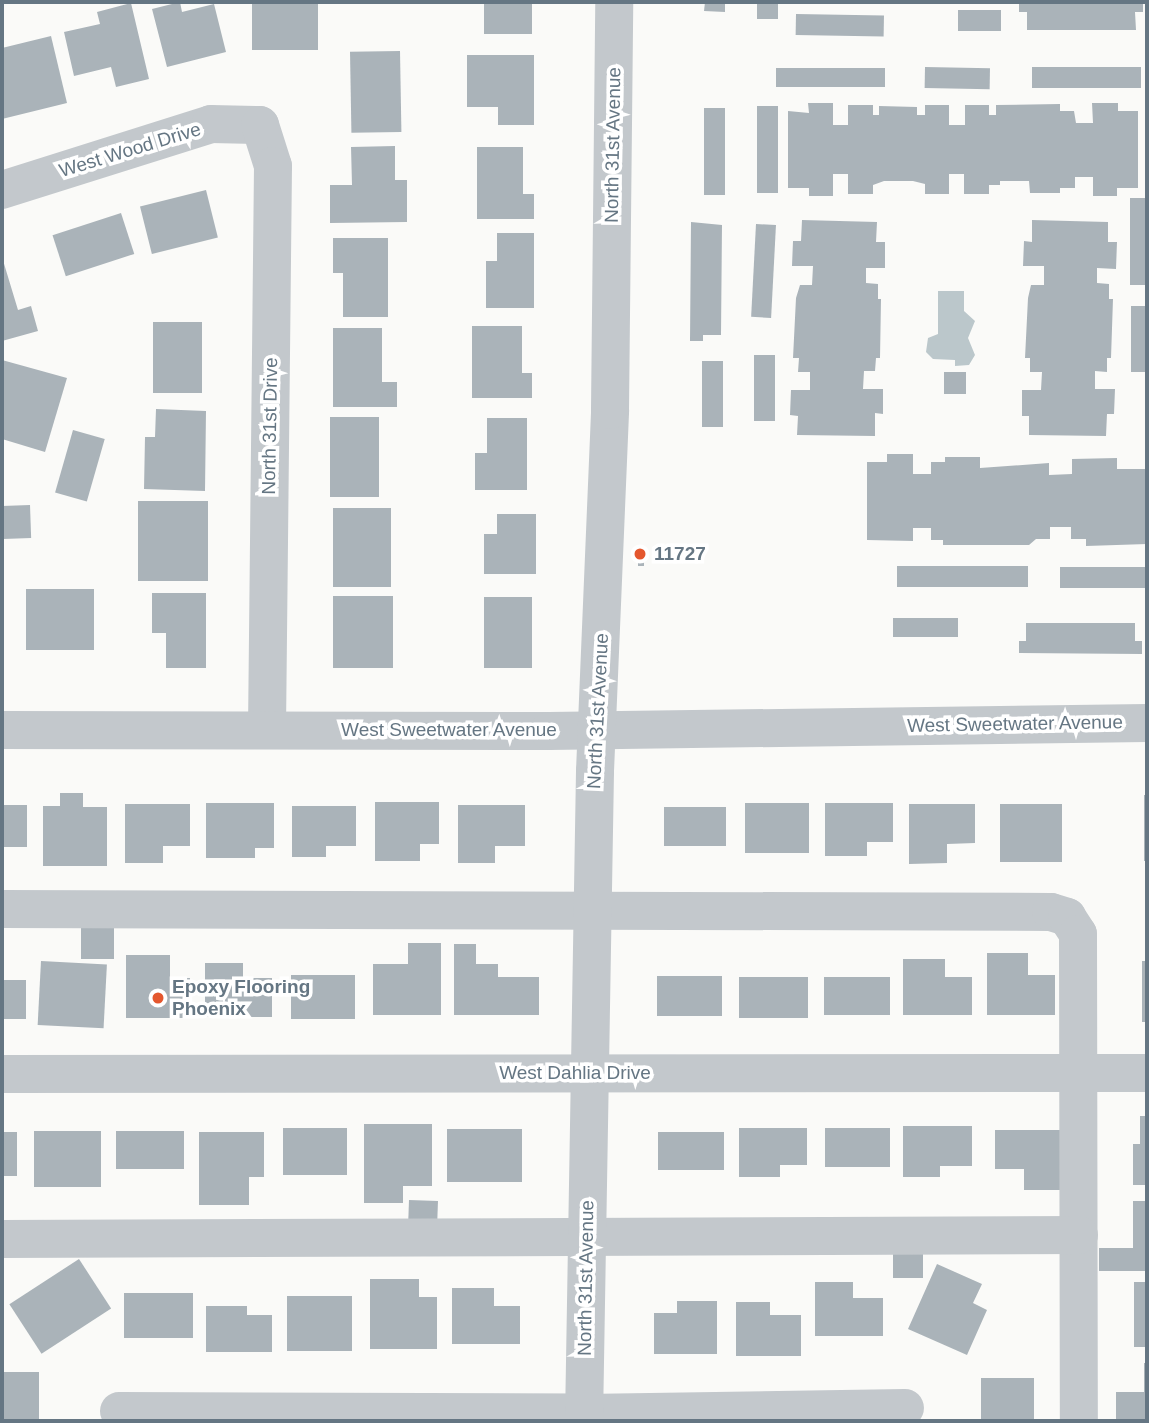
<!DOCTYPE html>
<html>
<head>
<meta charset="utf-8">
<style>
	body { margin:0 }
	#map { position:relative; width:1149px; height:1423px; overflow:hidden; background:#fafaf8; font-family:Arial,sans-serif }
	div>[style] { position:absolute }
	.water>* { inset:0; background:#bbc7cb }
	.building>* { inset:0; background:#aab3b9; transform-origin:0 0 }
	.minor>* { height:38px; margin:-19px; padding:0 19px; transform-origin:19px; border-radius:19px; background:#c3c8cc }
	.dots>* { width:19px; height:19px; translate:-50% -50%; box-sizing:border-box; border:4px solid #fff; border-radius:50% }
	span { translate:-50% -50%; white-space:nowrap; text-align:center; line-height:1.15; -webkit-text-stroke:7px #fff; paint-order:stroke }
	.street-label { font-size:19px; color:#657683 }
	.poi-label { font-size:19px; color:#657683; font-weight:700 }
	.left { translate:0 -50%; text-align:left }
	.frame { position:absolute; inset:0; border:4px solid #657683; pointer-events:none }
</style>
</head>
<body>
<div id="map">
	<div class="water">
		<i style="clip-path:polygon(938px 291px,964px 291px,964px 311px,975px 321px,968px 338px,975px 355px,969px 365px,955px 366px,955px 360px,933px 359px,926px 352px,928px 338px,938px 334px)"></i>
	</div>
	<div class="building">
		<i style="clip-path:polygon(180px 2px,182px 12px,214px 4px,226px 52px,167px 67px,152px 9px)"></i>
		<i style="left:252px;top:2px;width:66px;height:48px"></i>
		<i style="left:484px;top:2px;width:48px;height:32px"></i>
		<i style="clip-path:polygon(705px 2px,725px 2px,725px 12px,704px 11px)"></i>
		<i style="left:757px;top:2px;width:21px;height:17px"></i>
		<i style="clip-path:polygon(1019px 2px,1143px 2px,1143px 12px,1135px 12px,1136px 30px,1027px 30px,1027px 12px,1019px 12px)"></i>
		<i style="clip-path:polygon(131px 3px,149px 79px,116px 87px,111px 67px,74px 76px,64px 32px,100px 24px,97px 12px)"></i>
		<i style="left:958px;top:10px;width:43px;height:21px"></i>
		<i style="left:796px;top:14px;width:88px;height:21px;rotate:1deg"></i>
		<i style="clip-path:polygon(51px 36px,67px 103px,2px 119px,2px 48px)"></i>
		<i style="left:400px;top:51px;width:81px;height:50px;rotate:89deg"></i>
		<i style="clip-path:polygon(467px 55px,534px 55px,534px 125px,498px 125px,498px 107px,467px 107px)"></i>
		<i style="left:925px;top:67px;width:65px;height:21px;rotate:1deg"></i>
		<i style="left:1141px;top:67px;width:21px;height:109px;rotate:90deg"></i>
		<i style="left:776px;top:68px;width:109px;height:19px"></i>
		<i style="clip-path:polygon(808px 103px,833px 103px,833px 125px,848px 125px,848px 105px,873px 105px,873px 115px,879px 115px,879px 106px,917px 107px,917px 115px,925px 115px,925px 105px,949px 105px,949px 125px,965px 125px,965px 105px,989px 105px,989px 115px,996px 115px,996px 105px,1060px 104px,1060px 111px,1074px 111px,1076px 123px,1093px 123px,1092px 103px,1118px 103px,1118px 111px,1138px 111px,1138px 188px,1117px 188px,1117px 196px,1093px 196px,1093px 177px,1075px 177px,1075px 188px,1060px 188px,1060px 193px,1030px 193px,1029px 181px,1000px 181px,1000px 185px,989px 185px,989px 194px,964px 194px,964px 174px,949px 174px,949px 194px,925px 194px,925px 184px,913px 181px,884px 181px,873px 185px,873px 194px,848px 194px,848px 174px,833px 174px,833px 196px,809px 196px,809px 188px,788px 188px,788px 111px,809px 113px)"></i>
		<i style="left:757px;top:106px;width:21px;height:87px"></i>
		<i style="left:704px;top:108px;width:21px;height:87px"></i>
		<i style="clip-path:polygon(395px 146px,395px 180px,407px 180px,407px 222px,330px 223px,330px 185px,352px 185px,351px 147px)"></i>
		<i style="clip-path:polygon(477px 147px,523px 147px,523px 194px,534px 194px,534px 219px,477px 219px)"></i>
		<i style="left:206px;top:190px;width:49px;height:68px;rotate:76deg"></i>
		<i style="left:1130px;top:198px;width:17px;height:87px"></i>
		<i style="left:121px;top:213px;width:43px;height:72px;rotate:72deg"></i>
		<i style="clip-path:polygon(802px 220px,877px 222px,876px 242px,885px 242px,885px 268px,866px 268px,866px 283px,878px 284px,878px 299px,881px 299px,880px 358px,876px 358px,875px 371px,864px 371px,863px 389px,883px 389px,883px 414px,875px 413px,875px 436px,797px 435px,798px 416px,790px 415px,791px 390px,810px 390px,810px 372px,798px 372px,799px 358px,793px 358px,796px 298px,800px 285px,812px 285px,813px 266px,792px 266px,793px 241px,801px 241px)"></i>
		<i style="clip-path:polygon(1032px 220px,1108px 222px,1108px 242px,1117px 242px,1116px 269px,1097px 268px,1097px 283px,1109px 284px,1109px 299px,1113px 299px,1111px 358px,1107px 358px,1107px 372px,1095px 371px,1095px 389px,1115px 389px,1114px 414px,1107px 414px,1106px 436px,1029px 435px,1029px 416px,1022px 416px,1022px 390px,1041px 390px,1042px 372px,1030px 372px,1030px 358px,1025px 358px,1028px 298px,1031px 285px,1044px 285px,1044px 266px,1023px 266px,1024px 241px,1032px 242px)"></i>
		<i style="clip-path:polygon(691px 222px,722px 225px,721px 335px,703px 335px,703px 341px,690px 341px)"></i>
		<i style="left:756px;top:224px;width:20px;height:93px;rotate:3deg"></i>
		<i style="clip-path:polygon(497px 233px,534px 233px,534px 308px,486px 308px,486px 261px,497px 261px)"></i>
		<i style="clip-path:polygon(333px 238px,388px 238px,388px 317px,343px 317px,343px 273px,333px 273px)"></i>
		<i style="clip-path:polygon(2px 257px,18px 310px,31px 306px,38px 331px,2px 341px)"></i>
		<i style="left:1131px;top:306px;width:16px;height:66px"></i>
		<i style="left:153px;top:322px;width:49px;height:71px"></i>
		<i style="clip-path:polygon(472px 326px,522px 326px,522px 373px,532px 373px,532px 398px,472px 398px)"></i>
		<i style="clip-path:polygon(333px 328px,382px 328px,382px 382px,397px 382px,397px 407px,333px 407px)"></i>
		<i style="left:754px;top:355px;width:21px;height:66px"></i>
		<i style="clip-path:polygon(2px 360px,67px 378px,45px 452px,2px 439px)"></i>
		<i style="left:702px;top:361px;width:21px;height:66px"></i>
		<i style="left:944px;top:372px;width:22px;height:22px"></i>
		<i style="clip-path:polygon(156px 409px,206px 411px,205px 491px,144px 489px,145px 437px,155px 437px)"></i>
		<i style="left:330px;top:417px;width:49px;height:80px"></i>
		<i style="clip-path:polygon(487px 418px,527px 418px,527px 490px,475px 490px,475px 453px,487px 453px)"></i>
		<i style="left:73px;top:430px;width:33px;height:65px;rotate:16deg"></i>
		<i style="clip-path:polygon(887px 454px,913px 454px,913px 474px,931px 474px,931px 462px,945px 462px,945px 457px,980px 457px,980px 468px,1049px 463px,1049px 475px,1072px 474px,1072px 459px,1117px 458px,1117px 469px,1147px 469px,1147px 544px,1086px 546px,1086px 539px,1071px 539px,1071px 527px,1050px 527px,1050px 539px,1036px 539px,1029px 545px,943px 545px,943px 540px,931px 540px,931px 528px,913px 528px,913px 541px,867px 540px,867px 462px,887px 462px)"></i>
		<i style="left:138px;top:501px;width:70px;height:80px"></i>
		<i style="left:30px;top:505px;width:33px;height:28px;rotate:88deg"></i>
		<i style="left:333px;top:508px;width:58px;height:79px"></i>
		<i style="clip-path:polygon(497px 514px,536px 514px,536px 574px,484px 574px,484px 534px,497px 534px)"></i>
		<i style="left:638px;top:552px;width:6px;height:14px"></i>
		<i style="left:1028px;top:566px;width:21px;height:131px;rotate:90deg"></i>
		<i style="left:1060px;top:567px;width:87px;height:21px"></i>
		<i style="left:26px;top:589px;width:68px;height:61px"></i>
		<i style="clip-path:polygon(152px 593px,206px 593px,206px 668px,166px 668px,166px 633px,152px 633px)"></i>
		<i style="left:333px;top:596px;width:60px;height:72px"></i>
		<i style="left:484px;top:597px;width:48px;height:71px"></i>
		<i style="left:958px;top:618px;width:19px;height:65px;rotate:90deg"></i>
		<i style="clip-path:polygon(1026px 623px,1135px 623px,1135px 641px,1142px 641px,1142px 654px,1019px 653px,1019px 641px,1026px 641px)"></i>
		<i style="clip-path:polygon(60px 793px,83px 793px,83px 807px,107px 807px,107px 866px,43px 866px,43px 806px,60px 806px)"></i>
		<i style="left:1144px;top:795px;width:3px;height:66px"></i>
		<i style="clip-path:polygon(375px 802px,439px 802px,439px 844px,420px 844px,420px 861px,375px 861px)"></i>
		<i style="clip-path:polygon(206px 803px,274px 803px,274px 848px,255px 848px,255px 858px,206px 858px)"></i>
		<i style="left:745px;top:803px;width:64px;height:50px"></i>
		<i style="clip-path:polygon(825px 803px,893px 803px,893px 842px,867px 842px,867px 856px,825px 856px)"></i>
		<i style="clip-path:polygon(125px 804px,190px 804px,190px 846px,163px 846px,163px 863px,125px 863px)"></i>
		<i style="clip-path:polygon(909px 804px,975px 804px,975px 843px,947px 844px,947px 863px,909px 864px)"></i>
		<i style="left:1000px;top:804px;width:62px;height:58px"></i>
		<i style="left:2px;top:805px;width:25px;height:42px"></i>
		<i style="clip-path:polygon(458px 805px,525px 805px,525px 846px,495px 846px,495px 863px,458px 863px)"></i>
		<i style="clip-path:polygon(292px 806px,356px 806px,356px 846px,326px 846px,326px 857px,292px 857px)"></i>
		<i style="left:664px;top:807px;width:62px;height:39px"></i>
		<i style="left:114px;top:925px;width:34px;height:33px;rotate:90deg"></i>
		<i style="clip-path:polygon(408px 943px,441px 943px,441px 1015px,373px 1015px,373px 964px,408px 964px)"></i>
		<i style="clip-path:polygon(454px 944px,476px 944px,476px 964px,498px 964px,498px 977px,539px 977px,539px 1015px,454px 1015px)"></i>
		<i style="clip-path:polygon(987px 953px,1028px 953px,1028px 975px,1055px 975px,1055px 1015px,987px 1015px)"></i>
		<i style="clip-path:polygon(126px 955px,170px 955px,170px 978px,190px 978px,190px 1018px,126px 1018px)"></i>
		<i style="clip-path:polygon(903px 959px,945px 959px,945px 977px,972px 977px,972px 1015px,903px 1015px)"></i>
		<i style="left:41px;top:961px;width:66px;height:64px;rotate:3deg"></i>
		<i style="left:1142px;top:961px;width:5px;height:61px"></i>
		<i style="clip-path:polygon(205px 963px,243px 963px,243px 978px,272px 978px,272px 1017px,205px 1017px)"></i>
		<i style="left:291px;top:975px;width:64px;height:44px"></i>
		<i style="left:657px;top:976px;width:65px;height:40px"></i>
		<i style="left:739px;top:977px;width:69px;height:41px"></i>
		<i style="left:824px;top:977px;width:66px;height:38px"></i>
		<i style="left:2px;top:980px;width:24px;height:39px"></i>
		<i style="clip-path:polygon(1140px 1116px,1147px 1116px,1147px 1185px,1133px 1185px,1133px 1144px,1140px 1144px)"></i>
		<i style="clip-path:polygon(364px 1124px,432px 1124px,432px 1186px,403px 1186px,403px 1203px,364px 1203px)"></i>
		<i style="clip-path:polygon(903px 1126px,972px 1126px,972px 1166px,940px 1166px,940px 1177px,903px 1177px)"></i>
		<i style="left:283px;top:1128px;width:64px;height:47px"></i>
		<i style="clip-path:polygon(739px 1128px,807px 1128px,807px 1165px,780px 1165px,780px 1177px,739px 1177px)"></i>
		<i style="left:825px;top:1128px;width:65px;height:39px"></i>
		<i style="left:447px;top:1129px;width:75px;height:53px"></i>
		<i style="clip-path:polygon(995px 1130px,1061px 1130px,1061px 1190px,1024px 1190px,1024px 1169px,995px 1169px)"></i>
		<i style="left:34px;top:1131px;width:67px;height:56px"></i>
		<i style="left:116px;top:1131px;width:68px;height:38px"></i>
		<i style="left:2px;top:1132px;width:15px;height:44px"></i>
		<i style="clip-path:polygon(199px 1132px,264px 1132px,264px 1177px,249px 1177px,249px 1205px,199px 1205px)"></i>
		<i style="left:658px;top:1132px;width:66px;height:38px"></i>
		<i style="left:409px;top:1200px;width:29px;height:23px;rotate:2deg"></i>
		<i style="clip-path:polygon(1133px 1201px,1147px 1201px,1147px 1271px,1099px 1271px,1099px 1248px,1133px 1248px)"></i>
		<i style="left:893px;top:1246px;width:30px;height:32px"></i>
		<i style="left:79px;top:1259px;width:59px;height:83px;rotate:57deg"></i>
		<i style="clip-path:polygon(937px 1264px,982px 1284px,973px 1303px,987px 1310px,967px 1355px,908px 1329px)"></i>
		<i style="clip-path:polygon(370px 1279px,419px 1279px,419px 1297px,437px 1297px,437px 1349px,370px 1349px)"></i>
		<i style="clip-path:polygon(815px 1282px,853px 1282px,853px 1298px,883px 1298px,883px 1336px,815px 1336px)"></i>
		<i style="left:1134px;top:1282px;width:13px;height:65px"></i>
		<i style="clip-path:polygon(452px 1288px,494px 1288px,494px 1306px,520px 1306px,520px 1344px,452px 1344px)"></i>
		<i style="left:124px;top:1293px;width:69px;height:45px"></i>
		<i style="left:287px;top:1296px;width:65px;height:55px"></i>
		<i style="clip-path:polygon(677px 1301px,717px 1301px,717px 1354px,654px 1354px,654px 1313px,677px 1313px)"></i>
		<i style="clip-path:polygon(736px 1302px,770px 1302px,770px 1315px,801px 1315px,801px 1356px,736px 1356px)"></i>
		<i style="clip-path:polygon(206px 1306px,247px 1306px,247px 1315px,272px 1315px,272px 1352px,206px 1352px)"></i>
		<i style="clip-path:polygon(1144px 1363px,1147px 1363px,1147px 1421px,1116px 1421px,1116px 1392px,1144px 1392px)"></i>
		<i style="left:2px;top:1372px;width:37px;height:49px"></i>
		<i style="left:981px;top:1378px;width:53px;height:43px"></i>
	</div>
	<div class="minor">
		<i style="left:2px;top:190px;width:219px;rotate:-17.5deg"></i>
		<i style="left:211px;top:124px;width:49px;rotate:1.2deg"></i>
		<i style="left:260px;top:125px;width:43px;rotate:72.4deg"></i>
		<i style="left:273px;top:166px;width:564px;rotate:90.61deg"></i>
		<i style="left:2px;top:730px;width:547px;rotate:0.1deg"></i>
		<i style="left:549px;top:731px;width:598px;rotate:-0.77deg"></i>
		<i style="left:2px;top:909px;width:1049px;rotate:0.16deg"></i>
		<i style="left:1051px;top:912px;width:17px;rotate:17deg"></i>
		<i style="left:1067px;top:917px;width:20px;rotate:57deg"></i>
		<i style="left:1078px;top:934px;width:487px;rotate:89.9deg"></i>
		<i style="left:2px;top:1074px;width:1145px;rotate:-0.05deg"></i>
		<i style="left:2px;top:1239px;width:1077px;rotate:-0.21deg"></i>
		<i style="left:119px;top:1411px;width:465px;rotate:0.2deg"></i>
		<i style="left:584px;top:1413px;width:321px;rotate:-0.9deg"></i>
		<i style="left:584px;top:1421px;width:650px;rotate:-89.03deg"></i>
		<i style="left:595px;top:771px;width:361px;rotate:-87.6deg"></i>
		<i style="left:610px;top:410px;width:408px;rotate:-89.4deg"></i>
	</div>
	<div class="dots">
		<i style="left:640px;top:554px;background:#e4572e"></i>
		<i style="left:158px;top:998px;background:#e4572e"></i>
	</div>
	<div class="street-label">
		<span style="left:613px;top:145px;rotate:-89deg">North 31st Avenue</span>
		<span style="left:130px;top:150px;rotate:-17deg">West Wood Drive</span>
		<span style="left:270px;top:426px;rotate:-89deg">North 31st Drive</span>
		<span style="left:598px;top:711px;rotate:-87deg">North 31st Avenue</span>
		<span style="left:1015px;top:724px;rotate:-1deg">West Sweetwater Avenue</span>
		<span style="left:449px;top:730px">West Sweetwater Avenue</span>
		<span style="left:575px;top:1073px">West Dahlia Drive</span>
		<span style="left:586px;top:1278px;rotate:-89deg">North 31st Avenue</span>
	</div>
	<div class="poi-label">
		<span class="left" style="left:654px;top:554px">11727</span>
		<span class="left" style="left:172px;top:998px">Epoxy Flooring<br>Phoenix</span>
	</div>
	<div class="frame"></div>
</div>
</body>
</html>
